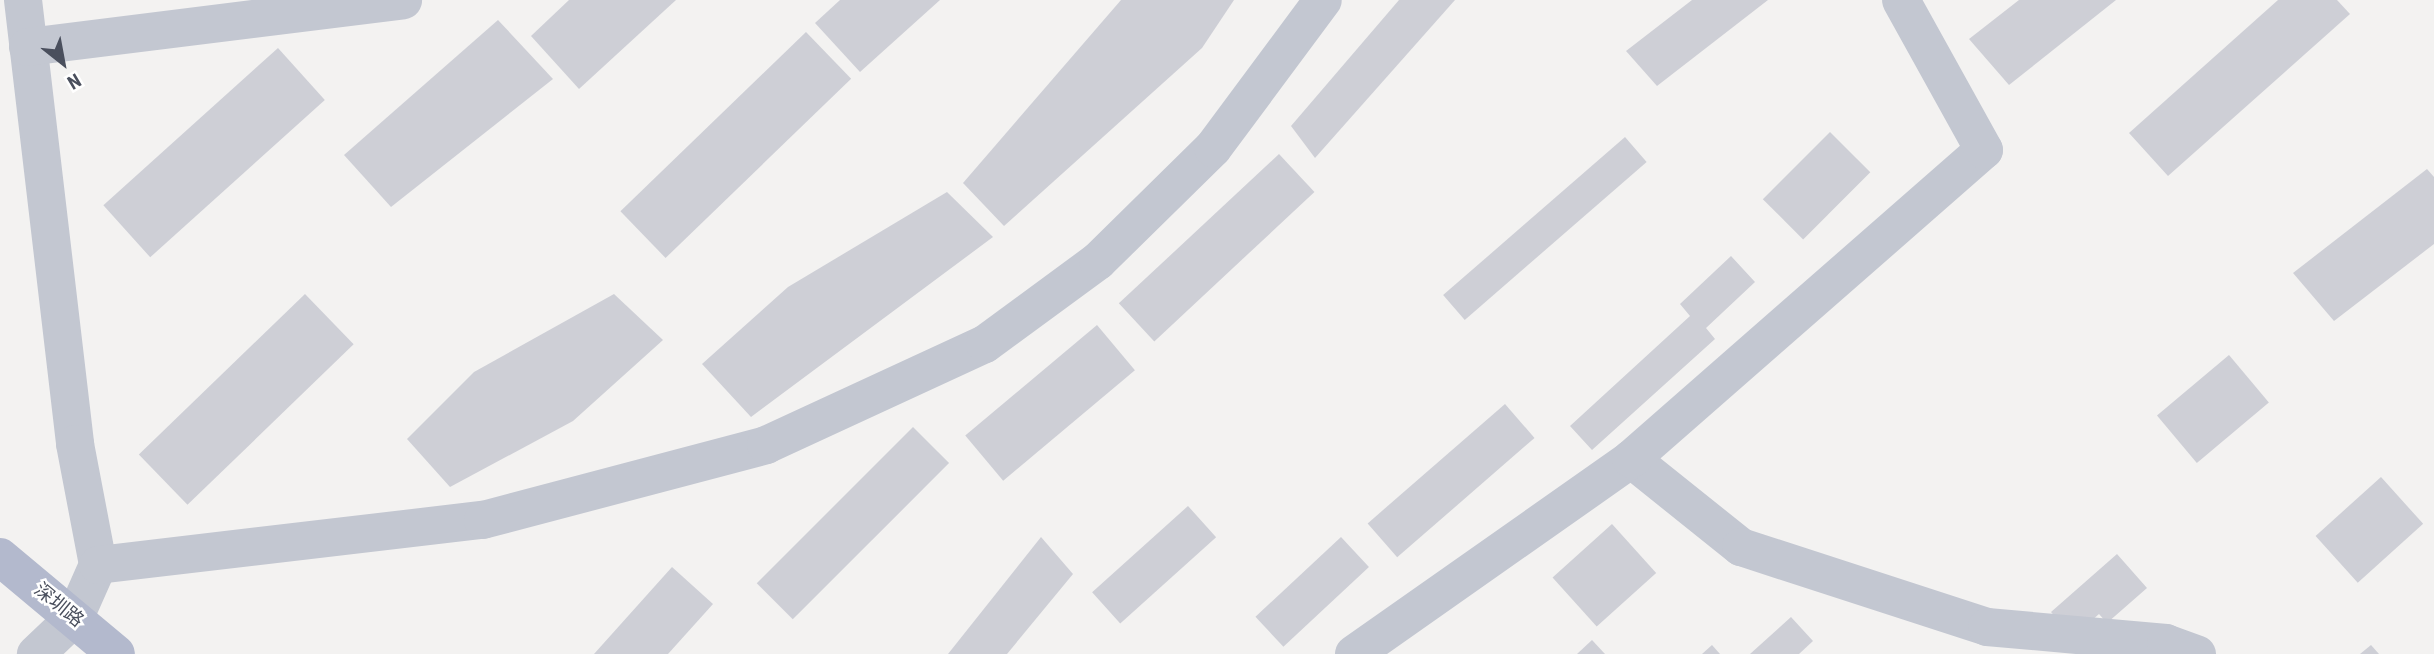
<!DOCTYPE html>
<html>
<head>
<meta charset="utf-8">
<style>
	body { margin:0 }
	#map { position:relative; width:2434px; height:654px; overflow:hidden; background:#f3f2f1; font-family:"Roboto Condensed","Noto Sans SC",sans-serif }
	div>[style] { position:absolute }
	.building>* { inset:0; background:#cecfd6; transform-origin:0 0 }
	.minor>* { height:38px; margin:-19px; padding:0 19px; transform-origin:19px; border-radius:19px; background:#c3c7d1 }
	.major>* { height:38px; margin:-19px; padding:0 19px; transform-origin:19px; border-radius:19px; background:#b3b9cd }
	span { translate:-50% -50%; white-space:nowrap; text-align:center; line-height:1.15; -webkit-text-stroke:5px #fff; paint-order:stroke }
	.street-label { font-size:19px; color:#4a4f5d }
	.north { position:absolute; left:28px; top:28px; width:70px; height:70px; -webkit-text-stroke:5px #fff; paint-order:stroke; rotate:149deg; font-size:19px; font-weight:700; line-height:28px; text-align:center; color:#4a4f5d }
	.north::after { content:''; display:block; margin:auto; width:24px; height:32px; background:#4a4f5d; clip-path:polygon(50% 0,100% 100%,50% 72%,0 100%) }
</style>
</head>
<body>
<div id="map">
	<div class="building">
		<i style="clip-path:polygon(569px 0,676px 0,579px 89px,531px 36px)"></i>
		<i style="clip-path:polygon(840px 0,940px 0,860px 72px,815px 23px)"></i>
		<i style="clip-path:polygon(1121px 0,1234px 0,1202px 48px,1004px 226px,963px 183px)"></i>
		<i style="clip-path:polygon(1399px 0,1455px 0,1315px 158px,1291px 126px)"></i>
		<i style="clip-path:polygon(1692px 0,1768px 0,1657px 86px,1626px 51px)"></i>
		<i style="clip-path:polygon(2019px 0,2116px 0,2009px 85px,1969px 39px)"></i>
		<i style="clip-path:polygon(2278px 0,2337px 0,2350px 14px,2168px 176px,2129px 133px)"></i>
		<i style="clip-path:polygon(498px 20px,553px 79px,391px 207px,344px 155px)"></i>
		<i style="left:806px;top:32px;width:65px;height:258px;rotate:46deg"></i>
		<i style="left:278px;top:48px;width:70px;height:235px;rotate:48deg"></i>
		<i style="left:1830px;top:132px;width:57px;height:95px;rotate:45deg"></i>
		<i style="left:1625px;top:137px;width:33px;height:241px;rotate:49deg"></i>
		<i style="left:1279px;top:154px;width:52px;height:219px;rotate:47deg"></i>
		<i style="clip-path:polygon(2427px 169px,2434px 177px,2434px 244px,2334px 321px,2293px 273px)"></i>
		<i style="clip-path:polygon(947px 192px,993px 237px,751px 417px,702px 364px,788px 287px)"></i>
		<i style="clip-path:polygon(1731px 256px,1755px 282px,1706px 328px,1715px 339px,1592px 450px,1570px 426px,1690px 316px,1680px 304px)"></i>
		<i style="left:305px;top:294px;width:70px;height:231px;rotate:46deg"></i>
		<i style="clip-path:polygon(614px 294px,663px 340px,573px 421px,450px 487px,407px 439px,474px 372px)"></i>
		<i style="left:1097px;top:325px;width:59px;height:172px;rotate:50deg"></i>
		<i style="left:2229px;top:355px;width:62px;height:94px;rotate:50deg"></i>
		<i style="left:1505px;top:404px;width:45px;height:182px;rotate:49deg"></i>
		<i style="left:913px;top:427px;width:51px;height:221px;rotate:45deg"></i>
		<i style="left:2381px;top:477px;width:63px;height:88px;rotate:48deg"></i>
		<i style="left:1188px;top:506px;width:42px;height:129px;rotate:48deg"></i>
		<i style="left:1612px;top:524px;width:66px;height:80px;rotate:48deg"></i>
		<i style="clip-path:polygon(1041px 537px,1073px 574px,1007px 654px,948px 654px)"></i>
		<i style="left:1341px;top:537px;width:41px;height:117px;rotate:47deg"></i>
		<i style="clip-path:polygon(2117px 554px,2147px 588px,2107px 623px,2099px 614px,2073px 637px,2051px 612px)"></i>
		<i style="clip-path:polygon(672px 567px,713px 604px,668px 654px,594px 654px)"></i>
		<i style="clip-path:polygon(1791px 617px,1813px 641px,1799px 654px,1750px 654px)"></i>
		<i style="clip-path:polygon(1592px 640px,1605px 654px,1577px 654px)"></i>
		<i style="clip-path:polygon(1712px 645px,1720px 654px,1702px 654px)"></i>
		<i style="clip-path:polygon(2371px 645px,2379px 654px,2360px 654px)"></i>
	</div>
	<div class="minor">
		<i style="left:23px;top:0;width:447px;rotate:83.3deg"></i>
		<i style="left:75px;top:444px;width:123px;rotate:79.2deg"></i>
		<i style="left:98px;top:565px;width:57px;rotate:113.9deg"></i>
		<i style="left:75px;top:617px;width:54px;rotate:136.5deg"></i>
		<i style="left:28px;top:47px;width:378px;rotate:-7.1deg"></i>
		<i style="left:1631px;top:459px;width:141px;rotate:38.7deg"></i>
		<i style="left:1741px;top:547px;width:259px;rotate:18deg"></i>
		<i style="left:1987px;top:627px;width:180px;rotate:5.1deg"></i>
		<i style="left:2166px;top:643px;width:33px;rotate:20deg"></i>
		<i style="left:98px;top:565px;width:388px;rotate:-6.7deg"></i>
		<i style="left:483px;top:520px;width:293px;rotate:-14.8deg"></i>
		<i style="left:766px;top:445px;width:241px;rotate:-24.8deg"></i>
		<i style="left:985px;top:344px;width:140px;rotate:-36.3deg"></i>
		<i style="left:1098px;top:261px;width:161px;rotate:-44.5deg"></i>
		<i style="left:1213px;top:148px;width:184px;rotate:-53.4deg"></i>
		<i style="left:1354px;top:654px;width:339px;rotate:-35.1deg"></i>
		<i style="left:1631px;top:459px;width:469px;rotate:-41.2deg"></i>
		<i style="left:1984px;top:150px;width:171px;rotate:-119deg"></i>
	</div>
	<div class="major">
		<i style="left:0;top:557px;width:151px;rotate:39.9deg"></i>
	</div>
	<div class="street-label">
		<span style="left:59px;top:605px;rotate:39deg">深圳路</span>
	</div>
	<div class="north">N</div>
</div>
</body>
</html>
